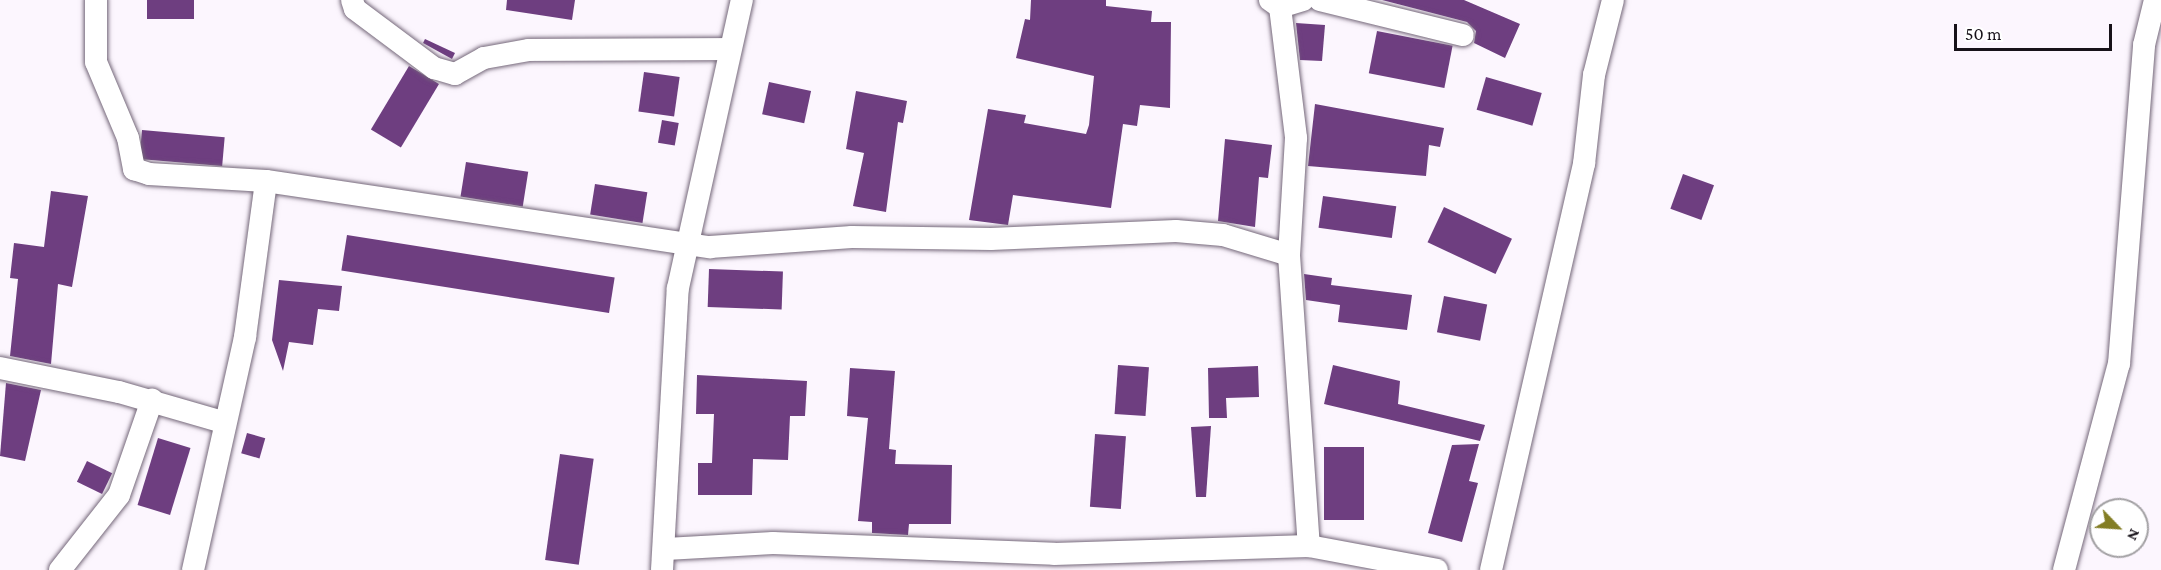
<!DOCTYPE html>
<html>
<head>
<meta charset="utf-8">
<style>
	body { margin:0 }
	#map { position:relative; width:2161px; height:570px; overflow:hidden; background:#fcf6fe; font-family:"Crimson Pro",serif }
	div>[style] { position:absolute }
	.building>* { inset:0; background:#6e3e80; transform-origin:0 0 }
	.roads { filter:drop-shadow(0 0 2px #75687a) drop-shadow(0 0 2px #75687a) }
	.street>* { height:22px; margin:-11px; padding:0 11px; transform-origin:11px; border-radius:11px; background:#fff }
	span { translate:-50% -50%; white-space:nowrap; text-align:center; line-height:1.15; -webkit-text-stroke:6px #fff; paint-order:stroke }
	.north { position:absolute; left:2089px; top:498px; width:60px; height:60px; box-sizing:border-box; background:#fff; border:2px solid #a2a0a3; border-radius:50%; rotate:115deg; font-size:16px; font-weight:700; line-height:24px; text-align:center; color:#171219 }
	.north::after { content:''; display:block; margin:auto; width:21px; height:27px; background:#837d24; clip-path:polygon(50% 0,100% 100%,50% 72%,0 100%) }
	.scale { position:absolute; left:1954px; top:24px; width:158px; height:27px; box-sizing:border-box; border:3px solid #171219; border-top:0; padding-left:8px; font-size:18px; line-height:21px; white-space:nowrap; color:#171219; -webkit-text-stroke:4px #fff; paint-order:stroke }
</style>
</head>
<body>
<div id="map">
	<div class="building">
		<i style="left:147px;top:0;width:47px;height:19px"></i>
		<i style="clip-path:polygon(507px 0,575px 0,572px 20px,506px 10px)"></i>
		<i style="clip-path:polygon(1031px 0,1106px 0,1106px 6px,1152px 11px,1151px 22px,1171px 22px,1170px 108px,1140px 105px,1137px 126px,1123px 124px,1111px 208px,1013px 195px,1008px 225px,969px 220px,988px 109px,1026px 115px,1024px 123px,1086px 134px,1089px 125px,1094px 76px,1016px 58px,1025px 19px,1030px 20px)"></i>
		<i style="clip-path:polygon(1382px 0,1464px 0,1520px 24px,1505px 58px,1474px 43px,1476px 31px,1467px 22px)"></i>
		<i style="clip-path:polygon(1296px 23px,1325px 25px,1322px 61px,1300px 60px)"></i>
		<i style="left:1377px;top:31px;width:77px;height:43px;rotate:11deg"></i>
		<i style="clip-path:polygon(425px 39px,455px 53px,452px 59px,423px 43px)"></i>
		<i style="left:409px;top:66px;width:35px;height:74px;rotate:31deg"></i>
		<i style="left:644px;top:72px;width:36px;height:40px;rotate:8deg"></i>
		<i style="left:1486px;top:77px;width:58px;height:34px;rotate:16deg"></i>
		<i style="left:769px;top:82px;width:43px;height:33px;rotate:12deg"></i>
		<i style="clip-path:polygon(856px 91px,907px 101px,903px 123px,898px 122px,886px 212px,853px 206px,864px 153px,846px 149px)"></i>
		<i style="clip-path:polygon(1315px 104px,1444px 128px,1440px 147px,1429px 145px,1426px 176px,1308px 166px)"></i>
		<i style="left:662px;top:120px;width:17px;height:23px;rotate:10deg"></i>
		<i style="left:142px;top:130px;width:83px;height:29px;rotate:5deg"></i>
		<i style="clip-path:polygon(1225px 139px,1272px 145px,1268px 178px,1259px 177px,1255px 227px,1218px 221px)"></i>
		<i style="left:466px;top:162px;width:63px;height:35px;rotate:9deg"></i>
		<i style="left:1683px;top:174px;width:33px;height:37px;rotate:20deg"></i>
		<i style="left:595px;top:184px;width:53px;height:31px;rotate:9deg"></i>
		<i style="clip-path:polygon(51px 191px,88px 196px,72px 287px,58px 284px,51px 364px,10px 356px,18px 279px,10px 278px,14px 243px,44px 247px)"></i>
		<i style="left:1323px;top:196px;width:74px;height:32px;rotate:8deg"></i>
		<i style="left:1444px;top:207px;width:75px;height:39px;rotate:25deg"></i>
		<i style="left:347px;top:235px;width:271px;height:36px;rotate:9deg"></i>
		<i style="left:709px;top:269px;width:74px;height:38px;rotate:2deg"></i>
		<i style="clip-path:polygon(1304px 274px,1332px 278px,1331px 285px,1412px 295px,1407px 330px,1338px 322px,1340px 305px,1306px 300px)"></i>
		<i style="clip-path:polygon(279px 280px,342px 286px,339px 311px,318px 309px,313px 345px,289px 342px,283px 371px,272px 340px)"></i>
		<i style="left:1444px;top:296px;width:44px;height:37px;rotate:11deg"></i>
		<i style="left:1118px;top:365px;width:31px;height:49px;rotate:4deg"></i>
		<i style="clip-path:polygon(1333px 365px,1400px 381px,1398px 404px,1485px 425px,1480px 441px,1324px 404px)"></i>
		<i style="clip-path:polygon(1258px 366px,1259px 397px,1226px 398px,1227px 418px,1209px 418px,1208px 368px)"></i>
		<i style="clip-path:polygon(850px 368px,895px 371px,889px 449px,896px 450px,895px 464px,952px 465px,951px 524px,909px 524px,908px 535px,872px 533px,872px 522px,858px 521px,868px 418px,847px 416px)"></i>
		<i style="clip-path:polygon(697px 375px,807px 381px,805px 416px,790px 416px,788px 460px,753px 459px,752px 495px,698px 495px,698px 463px,712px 463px,714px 414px,696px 414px)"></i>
		<i style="clip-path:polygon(6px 383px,41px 390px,25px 461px,0 456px)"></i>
		<i style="clip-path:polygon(1211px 426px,1206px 497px,1196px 497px,1191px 427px)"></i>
		<i style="left:247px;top:433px;width:19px;height:21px;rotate:16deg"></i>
		<i style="left:1095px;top:434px;width:31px;height:73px;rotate:4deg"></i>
		<i style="left:158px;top:438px;width:34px;height:70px;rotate:17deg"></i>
		<i style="clip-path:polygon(1479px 444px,1469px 481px,1478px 483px,1462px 542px,1428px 533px,1452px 445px)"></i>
		<i style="left:1324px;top:447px;width:40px;height:73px"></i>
		<i style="left:560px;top:454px;width:34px;height:107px;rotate:8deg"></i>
		<i style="left:87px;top:461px;width:28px;height:23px;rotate:26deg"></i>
	</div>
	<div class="roads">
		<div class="street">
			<i style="left:96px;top:0;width:62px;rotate:90deg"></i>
			<i style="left:96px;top:62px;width:82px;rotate:67.2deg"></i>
			<i style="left:128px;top:138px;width:32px;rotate:79deg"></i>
			<i style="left:134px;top:169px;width:16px;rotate:18deg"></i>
			<i style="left:149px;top:174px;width:117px;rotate:3.4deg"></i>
			<i style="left:266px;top:181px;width:449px;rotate:8.5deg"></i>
			<i style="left:710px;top:247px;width:142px;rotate:-4deg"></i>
			<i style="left:852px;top:237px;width:139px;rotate:0.8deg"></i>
			<i style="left:991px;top:239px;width:185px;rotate:-2.5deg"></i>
			<i style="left:1176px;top:231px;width:47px;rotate:4.9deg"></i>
			<i style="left:1223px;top:235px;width:69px;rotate:16.9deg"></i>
			<i style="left:352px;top:0;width:9px;rotate:72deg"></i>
			<i style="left:355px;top:9px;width:99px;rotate:36.8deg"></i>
			<i style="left:434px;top:68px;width:22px;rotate:16deg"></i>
			<i style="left:455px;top:74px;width:33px;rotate:-29deg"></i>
			<i style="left:484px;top:58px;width:46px;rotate:-10.1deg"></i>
			<i style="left:529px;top:50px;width:198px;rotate:-0.3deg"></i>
			<i style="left:1270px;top:0;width:12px;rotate:35deg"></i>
			<i style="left:1280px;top:7px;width:132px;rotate:83deg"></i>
			<i style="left:1296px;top:138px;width:117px;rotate:93.4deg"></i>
			<i style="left:1289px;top:255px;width:292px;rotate:86.1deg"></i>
			<i style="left:1320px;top:0;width:147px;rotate:13.8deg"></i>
			<i style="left:1280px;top:7px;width:24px;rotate:-17deg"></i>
			<i style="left:0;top:368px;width:121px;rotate:11.4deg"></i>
			<i style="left:119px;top:392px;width:108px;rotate:16.1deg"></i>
			<i style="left:666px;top:549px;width:107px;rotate:-3.2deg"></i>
			<i style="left:773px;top:543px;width:281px;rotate:2.2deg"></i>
			<i style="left:1054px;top:554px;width:255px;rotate:-1.8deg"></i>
			<i style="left:1309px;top:546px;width:130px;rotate:10.6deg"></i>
			<i style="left:60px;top:570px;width:95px;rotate:-51.8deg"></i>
			<i style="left:119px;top:495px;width:101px;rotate:-70.8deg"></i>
			<i style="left:193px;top:570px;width:239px;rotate:-77.4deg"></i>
			<i style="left:245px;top:337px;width:157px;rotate:-82.3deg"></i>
			<i style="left:662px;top:570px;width:282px;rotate:-86.8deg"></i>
			<i style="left:678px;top:288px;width:295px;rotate:-77.5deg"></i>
			<i style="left:1491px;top:570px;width:417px;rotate:-77.1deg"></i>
			<i style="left:1584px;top:164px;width:90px;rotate:-83.6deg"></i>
			<i style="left:1594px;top:75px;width:77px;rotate:-75.8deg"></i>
			<i style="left:2064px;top:570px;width:213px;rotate:-75.1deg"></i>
			<i style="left:2119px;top:364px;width:320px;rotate:-85.5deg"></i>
			<i style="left:2144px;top:45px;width:46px;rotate:-76.3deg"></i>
		</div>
	</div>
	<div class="north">N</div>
	<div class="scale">50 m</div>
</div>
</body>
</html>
